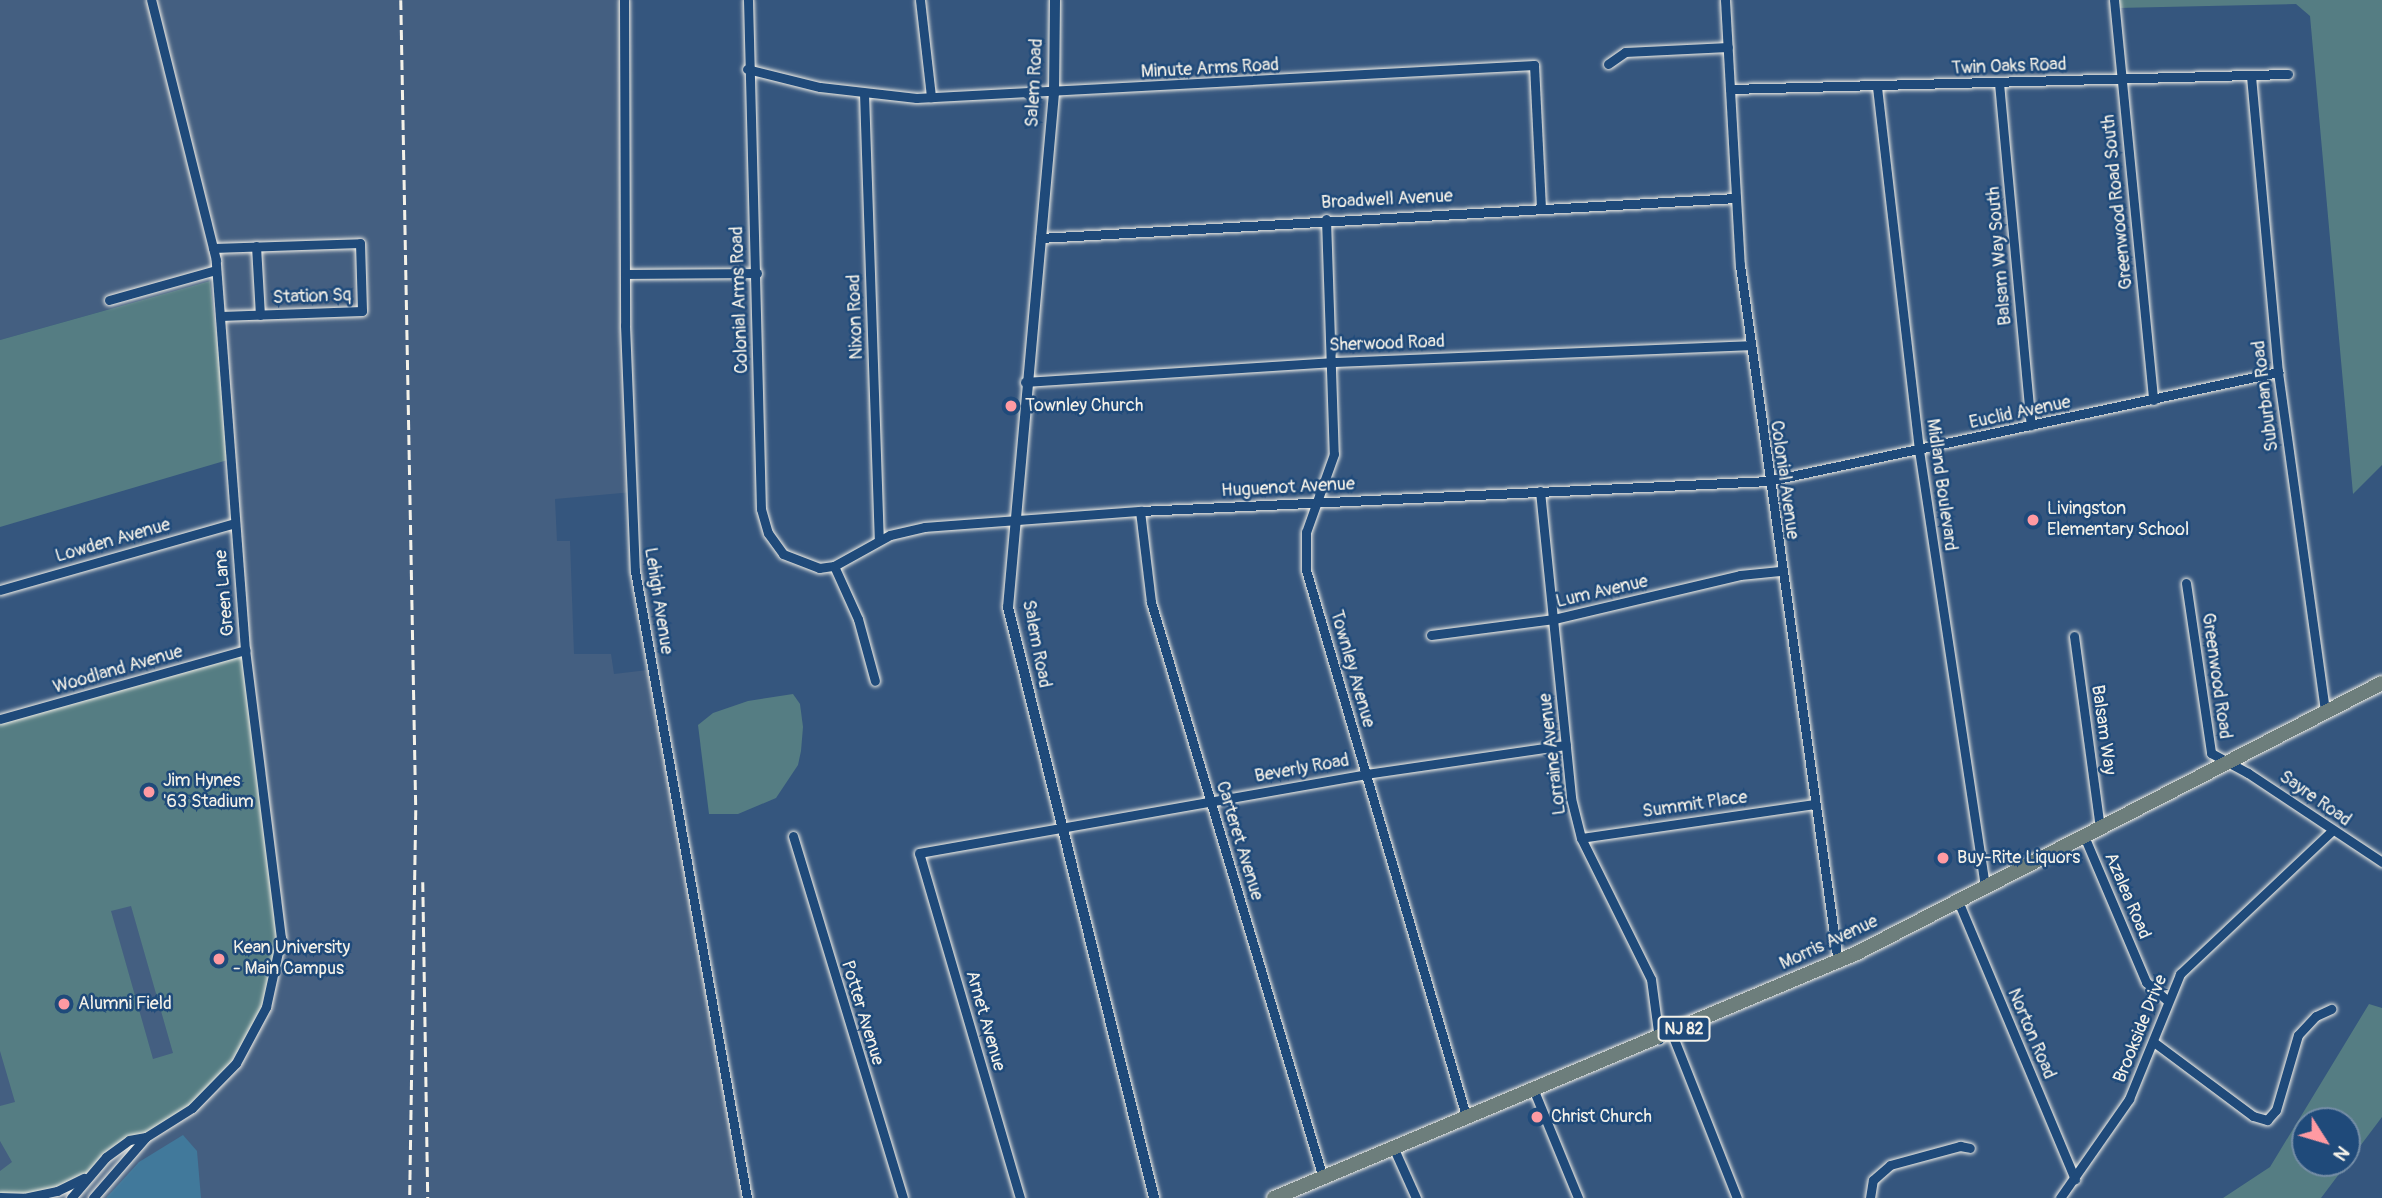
<!DOCTYPE html>
<html>
<head>
<meta charset="utf-8">
<style>
	body { margin:0 }
	#map { position:relative; width:2382px; height:1198px; overflow:hidden; background:#35567e; font-family:Pangolin,sans-serif }
	div>[style] { position:absolute }
	.built>* { inset:0; background:#445f81 }
	.green>* { inset:0; background:#557d83 }
	.water>* { inset:0; background:#41799b }
	.roads { filter:drop-shadow(0 0 2px #f4f1e8) drop-shadow(0 0 2px #f4f1e8) }
	.minor>* { height:9px; margin:-4.5px; padding:0 4.5px; transform-origin:4.5px; border-radius:4.5px; background:#1f4a7a }
	.tertiary>* { height:10px; margin:-5px; padding:0 5px; transform-origin:5px; border-radius:5px; background:#1f4a7a }
	.primary>* { height:14px; margin:-7px; padding:0 7px; transform-origin:7px; border-radius:7px; background:#6d7e7c }
	.rail>* { height:2.5px; margin-top:-1.25px; transform-origin:0; background:repeating-linear-gradient(90deg,#f4f1e8 0 10px,transparent 0 15px) }
	.dots>* { width:19px; height:19px; translate:-50% -50%; box-sizing:border-box; border:4px solid #1f4a7a; border-radius:50% }
	span { translate:-50% -50%; white-space:nowrap; text-align:center; line-height:1.15; -webkit-text-stroke:5px #1f4a7a; paint-order:stroke }
	.shield-label span { padding:2px 5px; background:#1f4a7a; border:2px solid; border-radius:5px; -webkit-text-stroke-width:0 }
	.shield-label { font-size:16px; color:#f4f1e8; font-weight:700 }
	.street-label { font-size:18px; color:#f4f1e8 }
	.poi-label { font-size:18px; color:#f4f1e8 }
	.left { translate:0 -50%; text-align:left }
	.north { position:absolute; left:2291px; top:1107px; width:70px; height:70px; box-sizing:border-box; background:#1f4a7a; border:2px solid #748da6; border-radius:50%; rotate:127deg; font-size:19px; font-weight:700; line-height:28px; text-align:center; color:#f4f1e8 }
	.north::after { content:''; display:block; margin:auto; width:24px; height:32px; background:#ff9aa2; clip-path:polygon(50% 0,100% 100%,50% 72%,0 100%) }
</style>
</head>
<body>
<div id="map">
	<div class="built">
		<i style="clip-path:polygon(0 0,624px 0,633px 492px,555px 499px,557px 541px,570px 541px,574px 654px,611px 654px,614px 674px,656px 669px,751px 1198px,0 1198px,0 719px,245px 650px,231px 459px,210px 281px,0 340px)"></i>
	</div>
	<div class="green">
		<i style="clip-path:polygon(2116px 0,2382px 0,2382px 465px,2353px 494px,2310px 16px,2296px 4px,2117px 8px)"></i>
		<i style="clip-path:polygon(210px 281px,231px 459px,0 527px,0 340px)"></i>
		<i style="clip-path:polygon(evenodd,245px 650px,280px 951px,256px 1030px,202px 1099px,146px 1137px,129px 1140px,86px 1177px,57px 1191px,0 1197px,0 1171px,12px 1162px,0 1141px,0 1106px,15px 1102px,0 1051px,0 719px,245px 650px,131px 906px,173px 1053px,153px 1059px,111px 911px,131px 906px)"></i>
		<i style="clip-path:polygon(793px 694px,800px 704px,803px 727px,801px 751px,798px 765px,776px 798px,738px 814px,709px 814px,698px 725px,713px 713px,748px 701px)"></i>
		<i style="clip-path:polygon(evenodd,2369px 1004px,2382px 1008px,2382px 1117px,2321px 1198px,2223px 1198px,2270px 1167px,2369px 1004px,2347px 1121px,2347px 1163px,2305px 1163px,2305px 1121px,2347px 1121px)"></i>
	</div>
	<div class="water">
		<i style="clip-path:polygon(183px 1135px,197px 1151px,201px 1198px,106px 1198px,139px 1162px)"></i>
	</div>
	<div class="roads">
		<div class="minor">
			<i style="left:624px;top:0;width:325px;rotate:89.8deg"></i>
			<i style="left:625px;top:325px;width:246px;rotate:87.7deg"></i>
			<i style="left:635px;top:571px;width:637px;rotate:79.87deg"></i>
			<i style="left:748px;top:0;width:509px;rotate:88.54deg"></i>
			<i style="left:761px;top:509px;width:25px;rotate:74deg"></i>
			<i style="left:768px;top:533px;width:26px;rotate:54deg"></i>
			<i style="left:783px;top:554px;width:39px;rotate:21deg"></i>
			<i style="left:819px;top:568px;width:15px;rotate:-8deg"></i>
			<i style="left:834px;top:566px;width:64px;rotate:-29deg"></i>
			<i style="left:890px;top:535px;width:36px;rotate:-13deg"></i>
			<i style="left:925px;top:527px;width:216px;rotate:-4.3deg"></i>
			<i style="left:1140px;top:511px;width:629px;rotate:-2.73deg"></i>
			<i style="left:1768px;top:481px;width:522px;rotate:-12.06deg"></i>
			<i style="left:920px;top:0;width:98px;rotate:83.5deg"></i>
			<i style="left:1725px;top:0;width:265px;rotate:86.8deg"></i>
			<i style="left:1740px;top:265px;width:704px;rotate:82deg"></i>
			<i style="left:2114px;top:0;width:402px;rotate:84.4deg"></i>
			<i style="left:1608px;top:64px;width:21px;rotate:-35deg"></i>
			<i style="left:1625px;top:52px;width:103px;rotate:-2.8deg"></i>
			<i style="left:747px;top:69px;width:75px;rotate:13.9deg"></i>
			<i style="left:820px;top:87px;width:97px;rotate:6.5deg"></i>
			<i style="left:916px;top:98px;width:619px;rotate:-3.06deg"></i>
			<i style="left:1534px;top:65px;width:143px;rotate:87.2deg"></i>
			<i style="left:2251px;top:76px;width:297px;rotate:84.8deg"></i>
			<i style="left:2278px;top:372px;width:343px;rotate:82.1deg"></i>
			<i style="left:1999px;top:83px;width:344px;rotate:84.7deg"></i>
			<i style="left:1877px;top:87px;width:365px;rotate:83.4deg"></i>
			<i style="left:1919px;top:450px;width:441px;rotate:81.4deg"></i>
			<i style="left:1730px;top:89px;width:558px;rotate:-1.54deg"></i>
			<i style="left:864px;top:93px;width:446px;rotate:88.1deg"></i>
			<i style="left:1326px;top:219px;width:235px;rotate:88.1deg"></i>
			<i style="left:1334px;top:454px;width:83px;rotate:109.7deg"></i>
			<i style="left:1306px;top:532px;width:38px;rotate:90deg"></i>
			<i style="left:1306px;top:570px;width:572px;rotate:73.66deg"></i>
			<i style="left:1040px;top:238px;width:697px;rotate:-3.29deg"></i>
			<i style="left:256px;top:246px;width:69px;rotate:86.7deg"></i>
			<i style="left:213px;top:248px;width:147px;rotate:-1.9deg"></i>
			<i style="left:360px;top:243px;width:68px;rotate:88.3deg"></i>
			<i style="left:362px;top:311px;width:142px;rotate:178deg"></i>
			<i style="left:625px;top:274px;width:132px;rotate:-0.4deg"></i>
			<i style="left:109px;top:300px;width:111px;rotate:-15.7deg"></i>
			<i style="left:1025px;top:382px;width:309px;rotate:-3.7deg"></i>
			<i style="left:1333px;top:362px;width:417px;rotate:-2.3deg"></i>
			<i style="left:1540px;top:491px;width:309px;rotate:84.2deg"></i>
			<i style="left:1571px;top:798px;width:41px;rotate:76deg"></i>
			<i style="left:1581px;top:838px;width:157px;rotate:63.6deg"></i>
			<i style="left:1651px;top:979px;width:61px;rotate:82.4deg"></i>
			<i style="left:1140px;top:511px;width:92px;rotate:83.1deg"></i>
			<i style="left:1151px;top:602px;width:601px;rotate:73.37deg"></i>
			<i style="left:834px;top:566px;width:58px;rotate:65.6deg"></i>
			<i style="left:858px;top:619px;width:64px;rotate:74.7deg"></i>
			<i style="left:2186px;top:583px;width:172px;rotate:81.6deg"></i>
			<i style="left:2211px;top:753px;width:42px;rotate:28.4deg"></i>
			<i style="left:2248px;top:773px;width:161px;rotate:33.6deg"></i>
			<i style="left:0;top:590px;width:244px;rotate:-15.9deg"></i>
			<i style="left:1431px;top:635px;width:124px;rotate:-7.4deg"></i>
			<i style="left:1554px;top:619px;width:191px;rotate:-13.3deg"></i>
			<i style="left:1740px;top:575px;width:40px;rotate:-5.7deg"></i>
			<i style="left:2074px;top:636px;width:194px;rotate:82.3deg"></i>
			<i style="left:0;top:719px;width:255px;rotate:-15.7deg"></i>
			<i style="left:793px;top:836px;width:378px;rotate:73.1deg"></i>
			<i style="left:2084px;top:836px;width:159px;rotate:67deg"></i>
			<i style="left:2146px;top:982px;width:28px;rotate:41deg"></i>
			<i style="left:1581px;top:838px;width:235px;rotate:-8.3deg"></i>
			<i style="left:1958px;top:901px;width:302px;rotate:67.2deg"></i>
			<i style="left:1672px;top:1034px;width:176px;rotate:68.4deg"></i>
			<i style="left:2155px;top:1043px;width:122px;rotate:36.7deg"></i>
			<i style="left:2253px;top:1116px;width:15px;rotate:16deg"></i>
			<i style="left:2267px;top:1120px;width:13px;rotate:-48deg"></i>
			<i style="left:2276px;top:1110px;width:78px;rotate:-73.7deg"></i>
			<i style="left:2298px;top:1035px;width:26px;rotate:-47deg"></i>
			<i style="left:2316px;top:1016px;width:17px;rotate:-25deg"></i>
			<i style="left:1534px;top:1091px;width:116px;rotate:67.6deg"></i>
			<i style="left:1394px;top:1149px;width:54px;rotate:65.8deg"></i>
			<i style="left:0;top:1197px;width:24px;rotate:2deg"></i>
			<i style="left:24px;top:1198px;width:34px;rotate:-12deg"></i>
			<i style="left:57px;top:1191px;width:30px;rotate:-26deg"></i>
			<i style="left:71px;top:1198px;width:54px;rotate:-49.5deg"></i>
			<i style="left:106px;top:1157px;width:29px;rotate:-36deg"></i>
			<i style="left:129px;top:1140px;width:17px;rotate:-10deg"></i>
			<i style="left:93px;top:1198px;width:81px;rotate:-49deg"></i>
			<i style="left:146px;top:1137px;width:54px;rotate:-32.2deg"></i>
			<i style="left:192px;top:1108px;width:63px;rotate:-45.6deg"></i>
			<i style="left:236px;top:1063px;width:64px;rotate:-61.8deg"></i>
			<i style="left:266px;top:1007px;width:71px;rotate:-77.7deg"></i>
			<i style="left:281px;top:938px;width:290px;rotate:-97.1deg"></i>
			<i style="left:245px;top:650px;width:391px;rotate:-94.3deg"></i>
			<i style="left:216px;top:260px;width:268px;rotate:-104deg"></i>
			<i style="left:1020px;top:1198px;width:359px;rotate:-106.3deg"></i>
			<i style="left:919px;top:853px;width:454px;rotate:-10deg"></i>
			<i style="left:1366px;top:774px;width:202px;rotate:-8.3deg"></i>
			<i style="left:1870px;top:1198px;width:18px;rotate:-81deg"></i>
			<i style="left:1873px;top:1180px;width:23px;rotate:-41deg"></i>
			<i style="left:1890px;top:1165px;width:73px;rotate:-15.2deg"></i>
			<i style="left:1960px;top:1146px;width:10px;rotate:11deg"></i>
			<i style="left:2060px;top:1198px;width:121px;rotate:-55.1deg"></i>
			<i style="left:2129px;top:1099px;width:135px;rotate:-67.8deg"></i>
			<i style="left:2180px;top:974px;width:209px;rotate:-43.3deg"></i>
		</div>
		<div class="tertiary">
			<i style="left:1055px;top:0;width:93px;rotate:90.6deg"></i>
			<i style="left:1054px;top:93px;width:516px;rotate:95.11deg"></i>
			<i style="left:1008px;top:607px;width:609px;rotate:76.12deg"></i>
		</div>
		<div class="primary">
			<i style="left:1274px;top:1198px;width:632px;rotate:-22.79deg"></i>
			<i style="left:1857px;top:953px;width:590px;rotate:-27.22deg"></i>
		</div>
	</div>
	<div class="rail">
		<i style="left:401px;top:0;width:810px;rotate:88.94deg"></i>
		<i style="left:416px;top:810px;width:388px;rotate:90.9deg"></i>
		<i style="left:423px;top:882px;width:316px;rotate:89.1deg"></i>
	</div>
	<div class="dots">
		<i style="left:1011px;top:406px;background:#ff9aa2"></i>
		<i style="left:2033px;top:520px;background:#ff9aa2"></i>
		<i style="left:149px;top:792px;background:#ff9aa2"></i>
		<i style="left:1943px;top:858px;background:#ff9aa2"></i>
		<i style="left:219px;top:959px;background:#ff9aa2"></i>
		<i style="left:64px;top:1004px;background:#ff9aa2"></i>
		<i style="left:1537px;top:1117px;background:#ff9aa2"></i>
	</div>
	<div class="shield-label">
		<span style="left:1684px;top:1029px">NJ 82</span>
	</div>
	<div class="street-label">
		<span style="left:2009px;top:67px;rotate:-2deg">Twin Oaks Road</span>
		<span style="left:1210px;top:69px;rotate:-3deg">Minute Arms Road</span>
		<span style="left:1035px;top:83px;rotate:-87deg">Salem Road</span>
		<span style="left:1387px;top:200px;rotate:-3deg">Broadwell Avenue</span>
		<span style="left:2118px;top:202px;rotate:-96deg">Greenwood Road South</span>
		<span style="left:2000px;top:256px;rotate:-95deg">Balsam Way South</span>
		<span style="left:312px;top:297px;rotate:-2deg">Station Sq</span>
		<span style="left:740px;top:300px;rotate:-92deg">Colonial Arms Road</span>
		<span style="left:856px;top:317px;rotate:-92deg">Nixon Road</span>
		<span style="left:1387px;top:344px;rotate:-2deg">Sherwood Road</span>
		<span style="left:2266px;top:396px;rotate:-97deg">Suburban Road</span>
		<span style="left:2020px;top:413px;rotate:-12deg">Euclid Avenue</span>
		<span style="left:1784px;top:480px;rotate:82deg">Colonial Avenue</span>
		<span style="left:1941px;top:485px;rotate:82deg">Midland Boulevard</span>
		<span style="left:1288px;top:488px;rotate:-3deg">Huguenot Avenue</span>
		<span style="left:113px;top:541px;rotate:-16deg">Lowden Avenue</span>
		<span style="left:1602px;top:592px;rotate:-13deg">Lum Avenue</span>
		<span style="left:225px;top:593px;rotate:-95deg">Green Lane</span>
		<span style="left:658px;top:601px;rotate:81deg">Lehigh Avenue</span>
		<span style="left:1036px;top:644px;rotate:79deg">Salem Road</span>
		<span style="left:1352px;top:669px;rotate:74deg">Townley Avenue</span>
		<span style="left:118px;top:670px;rotate:-16deg">Woodland Avenue</span>
		<span style="left:2216px;top:676px;rotate:82deg">Greenwood Road</span>
		<span style="left:2103px;top:730px;rotate:82deg">Balsam Way</span>
		<span style="left:1553px;top:754px;rotate:-97deg">Lorraine Avenue</span>
		<span style="left:1302px;top:769px;rotate:-10deg">Beverly Road</span>
		<span style="left:2315px;top:799px;rotate:35deg">Sayre Road</span>
		<span style="left:1695px;top:805px;rotate:-8deg">Summit Place</span>
		<span style="left:1239px;top:841px;rotate:73deg">Carteret Avenue</span>
		<span style="left:2127px;top:896px;rotate:67deg">Azalea Road</span>
		<span style="left:1829px;top:943px;rotate:-25deg">Morris Avenue</span>
		<span style="left:862px;top:1013px;rotate:73deg">Potter Avenue</span>
		<span style="left:985px;top:1021px;rotate:74deg">Arnet Avenue</span>
		<span style="left:2141px;top:1029px;rotate:-68deg">Brookside Drive</span>
		<span style="left:2031px;top:1034px;rotate:67deg">Norton Road</span>
	</div>
	<div class="poi-label">
		<span class="left" style="left:1025px;top:406px">Townley Church</span>
		<span class="left" style="left:2047px;top:520px">Livingston<br>Elementary School</span>
		<span class="left" style="left:163px;top:792px">Jim Hynes<br>'63 Stadium</span>
		<span class="left" style="left:1957px;top:858px">Buy-Rite Liquors</span>
		<span class="left" style="left:233px;top:959px">Kean University<br>- Main Campus</span>
		<span class="left" style="left:78px;top:1004px">Alumni Field</span>
		<span class="left" style="left:1551px;top:1117px">Christ Church</span>
	</div>
	<div class="north">N</div>
</div>
</body>
</html>
